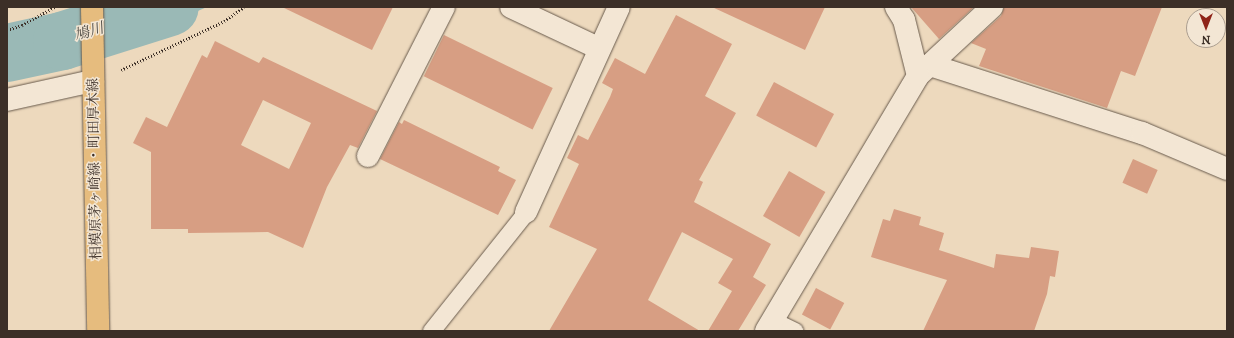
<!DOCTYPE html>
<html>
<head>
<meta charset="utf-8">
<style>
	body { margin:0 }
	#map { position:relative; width:1234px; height:338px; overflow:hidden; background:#edd9bd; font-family:"IM FELL DW Pica","Noto Serif JP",serif }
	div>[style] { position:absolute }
	.water>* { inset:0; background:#9ab9b6 }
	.pier>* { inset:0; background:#edd9bd; transform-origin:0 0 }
	.river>* { height:58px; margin:-29px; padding:0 29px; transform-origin:29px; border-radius:29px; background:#9ab9b6 }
	.building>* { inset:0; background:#d79e83; transform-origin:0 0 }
	.path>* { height:2.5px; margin-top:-1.25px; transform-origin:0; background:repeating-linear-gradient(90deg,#3c2f27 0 1px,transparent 0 3px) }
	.roads { filter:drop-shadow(0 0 1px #685a4c) drop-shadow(0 0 1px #685a4c) }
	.lane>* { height:17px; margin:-8.5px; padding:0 8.5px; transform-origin:8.5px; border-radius:8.5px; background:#f3e6d4 }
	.street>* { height:22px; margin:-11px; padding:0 11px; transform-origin:11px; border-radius:11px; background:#f3e6d4 }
	.primary>* { height:22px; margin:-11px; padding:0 11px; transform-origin:11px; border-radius:11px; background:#e6bc7e }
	span { translate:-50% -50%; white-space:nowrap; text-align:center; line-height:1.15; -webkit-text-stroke:3px #f3e6d4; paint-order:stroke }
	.street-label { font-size:14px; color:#3c2f27 }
	.water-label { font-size:15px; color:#4f4b44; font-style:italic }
	.frame { position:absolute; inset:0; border:8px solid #3c2f27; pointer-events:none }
	.north { position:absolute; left:1186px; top:8px; width:40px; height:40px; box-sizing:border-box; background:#f3e6d4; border:1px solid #aa9d8f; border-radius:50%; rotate:180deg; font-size:11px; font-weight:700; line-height:16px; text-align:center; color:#3c2f27 }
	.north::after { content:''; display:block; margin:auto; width:14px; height:18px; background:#8f2418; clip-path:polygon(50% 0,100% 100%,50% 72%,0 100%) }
</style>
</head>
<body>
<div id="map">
	<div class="water">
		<i style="clip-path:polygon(115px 7px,207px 7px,117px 46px)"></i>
		<i style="clip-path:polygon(56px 17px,57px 66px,7px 80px,7px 37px)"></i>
	</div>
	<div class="pier">
		<i style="left:58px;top:16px;width:50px;height:2px;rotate:89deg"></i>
	</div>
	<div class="river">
		<i style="left:7px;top:53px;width:56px;rotate:-12.3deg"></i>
		<i style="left:62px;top:41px;width:113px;rotate:-17.5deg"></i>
	</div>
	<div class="building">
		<i style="clip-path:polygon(282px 7px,393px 7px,372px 50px)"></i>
		<i style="clip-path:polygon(712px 7px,825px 7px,805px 50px)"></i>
		<i style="clip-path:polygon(911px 7px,974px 7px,939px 39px)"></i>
		<i style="clip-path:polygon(1004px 7px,1162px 7px,1135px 76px,1121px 71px,1107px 108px,979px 66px,986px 49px,971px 43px,1001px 16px)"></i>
		<i style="clip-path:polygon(676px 15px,732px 44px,705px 96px,736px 113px,699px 180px,703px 182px,694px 202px,771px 244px,753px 277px,766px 285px,738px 331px,708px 331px,732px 291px,718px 283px,733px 259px,682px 232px,648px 300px,700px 331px,549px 331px,597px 249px,549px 227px,579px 164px,567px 158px,578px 135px,588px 140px,610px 97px,613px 89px,602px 83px,615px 58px,645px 74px)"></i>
		<i style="left:444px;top:35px;width:121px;height:46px;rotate:26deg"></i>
		<i style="clip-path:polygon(evenodd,215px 41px,259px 63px,263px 57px,377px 111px,358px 148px,350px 145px,327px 187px,303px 248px,268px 232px,188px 233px,188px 229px,151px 229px,151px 152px,133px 143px,146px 117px,167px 127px,202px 55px,207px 58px,215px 41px,263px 100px,311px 123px,289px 169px,241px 145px,263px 100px)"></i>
		<i style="left:774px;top:82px;width:68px;height:38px;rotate:28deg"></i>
		<i style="clip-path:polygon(404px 120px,500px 167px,498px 171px,516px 180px,498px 215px,380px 159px,399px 122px,402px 124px)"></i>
		<i style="left:1133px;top:159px;width:27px;height:26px;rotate:24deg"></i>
		<i style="left:789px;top:171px;width:42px;height:52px;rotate:30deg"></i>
		<i style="clip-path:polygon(894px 209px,921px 217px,919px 225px,944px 233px,939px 250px,994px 268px,996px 254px,1029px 258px,1031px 247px,1059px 251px,1055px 277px,1050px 276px,1047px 294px,1034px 331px,923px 331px,947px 280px,871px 257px,883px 219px,890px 221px)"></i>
		<i style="left:816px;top:288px;width:32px;height:30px;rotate:28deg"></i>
	</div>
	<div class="path">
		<i style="left:7px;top:30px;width:16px;rotate:-18deg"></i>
		<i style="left:22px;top:25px;width:38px;rotate:-29deg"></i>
		<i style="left:121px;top:70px;width:114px;rotate:-25.4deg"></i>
		<i style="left:224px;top:21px;width:24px;rotate:-35deg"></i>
	</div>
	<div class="roads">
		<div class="lane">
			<i style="left:772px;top:320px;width:25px;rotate:26deg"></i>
			<i style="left:431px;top:331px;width:152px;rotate:-51.4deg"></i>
		</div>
		<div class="street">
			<i style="left:511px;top:7px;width:96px;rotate:25.2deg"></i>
			<i style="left:930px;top:65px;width:223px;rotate:17.8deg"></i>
			<i style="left:1142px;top:133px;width:92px;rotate:23deg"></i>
			<i style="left:921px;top:73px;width:97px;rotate:-42.9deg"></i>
			<i style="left:7px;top:100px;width:88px;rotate:-12.5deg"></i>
			<i style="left:368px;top:156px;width:167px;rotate:-63deg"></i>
			<i style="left:526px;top:212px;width:225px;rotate:-65.6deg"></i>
			<i style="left:766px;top:331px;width:297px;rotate:-59.2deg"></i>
			<i style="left:918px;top:76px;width:58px;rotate:-104deg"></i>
			<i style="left:904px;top:20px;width:15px;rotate:-122deg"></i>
		</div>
		<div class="primary">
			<i style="left:92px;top:7px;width:324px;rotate:88.9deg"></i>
		</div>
	</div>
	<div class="street-label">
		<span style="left:95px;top:169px;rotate:-91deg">相模原茅ヶ崎線・町田厚木線</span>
	</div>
	<div class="water-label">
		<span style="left:89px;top:32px;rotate:-17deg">鳩川</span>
	</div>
	<div class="frame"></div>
	<div class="north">N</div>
</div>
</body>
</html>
